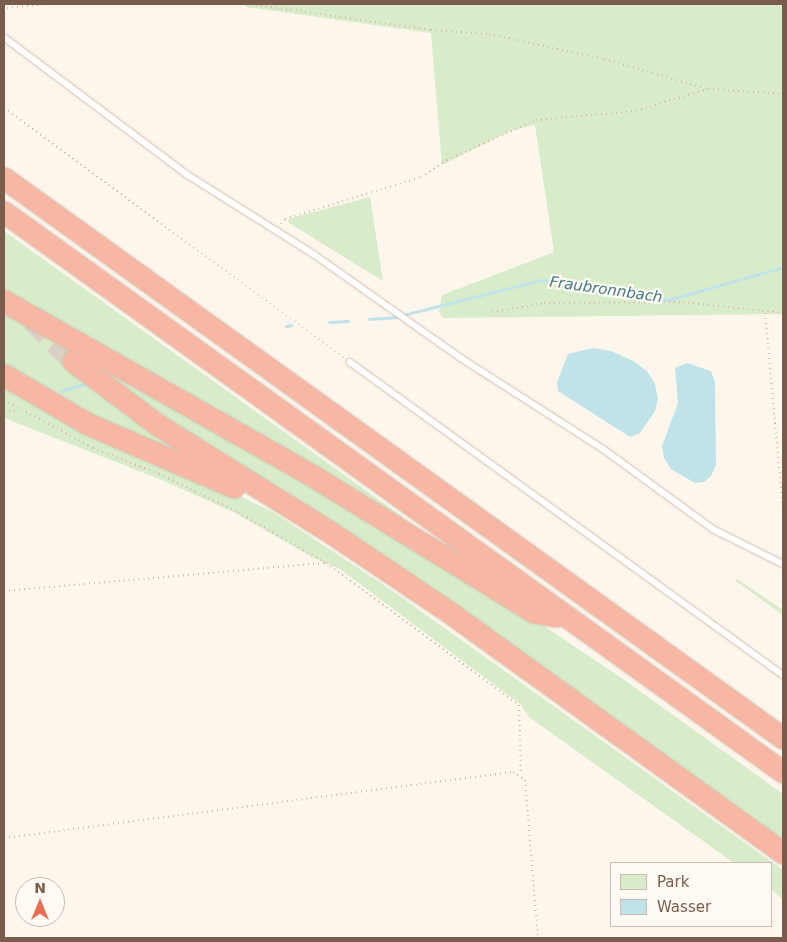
<!DOCTYPE html>
<html>
<head>
<meta charset="utf-8">
<style>
	body { margin:0 }
	#map { position:relative; width:787px; height:942px; overflow:hidden; background:#fdf6ec; font-family:"DejaVu Sans",sans-serif }
	div>[style] { position:absolute }
	.green>* { inset:0; background:#d8ecc9 }
	.water>* { inset:0; background:#bfe3e8 }
	.stream>* { height:3px; margin:-1.5px; padding:0 1.5px; transform-origin:1.5px; border-radius:1.5px; background:#bfe3e8 }
	.motorway-tunnel>* { height:21px; margin-top:-10.5px; transform-origin:0; background:repeating-linear-gradient(90deg,#dcd0c4 0 21px,transparent 0 32px) }
	.path>* { height:2px; margin-top:-1px; transform-origin:0; background:repeating-linear-gradient(90deg,#d9b8a5 0 1px,transparent 0 5px) }
	.roads { filter:drop-shadow(0 0 1px #d1beb0) drop-shadow(0 0 1px #d1beb0) }
	.service>* { height:5.5px; margin:-2.75px; padding:0 2.75px; transform-origin:2.75px; border-radius:2.75px; background:#fff }
	.motorway>* { height:21px; margin:-10.5px; padding:0 10.5px; transform-origin:10.5px; border-radius:10.5px; background:#f7b7a3 }
	span { translate:-50% -50%; white-space:nowrap; text-align:center; line-height:1.15; -webkit-text-stroke:4.5px #fffaf3; paint-order:stroke }
	.water-label { font-size:15px; color:#437c86; font-style:italic }
	.frame { position:absolute; inset:0; border:5px solid #7a5c4d; pointer-events:none }
	.legend { position:absolute; left:610px; top:862px; width:162px; height:65px; box-sizing:border-box; background:#fffaf3; border:1px solid #cabbb1; margin:0; padding:6px 9px; list-style:none; font-size:15px; color:#7a5c4d }
	.legend li { display:flex; align-items:center; gap:10px; height:25px }
	.legend b { width:25px; border:1px solid #cabbb1 }
	.north { position:absolute; left:15px; top:877px; width:50px; height:50px; box-sizing:border-box; background:#fffaf3; border:1px solid #cabbb1; border-radius:50%; rotate:0deg; font-size:14px; font-weight:700; line-height:20px; text-align:center; color:#7a5c4d }
	.north::after { content:''; display:block; margin:auto; width:18px; height:22px; background:#e76f51; clip-path:polygon(50% 0,100% 100%,50% 72%,0 100%) }
</style>
</head>
<body>
<div id="map">
	<div class="green">
		<i style="clip-path:polygon(246px 4px,783px 4px,783px 314px,443px 318px,439px 312px,442px 295px,554px 252px,535px 125px,510px 131px,442px 165px,431px 33px,246px 7px)"></i>
		<i style="clip-path:polygon(370px 197px,383px 281px,289px 223px,288px 219px)"></i>
		<i style="clip-path:polygon(4px 231px,403px 517px,402px 519px,4px 290px)"></i>
		<i style="clip-path:polygon(4px 310px,486px 587px,623px 679px,783px 794px,783px 845px,609px 719px,206px 463px,131px 437px,4px 367px)"></i>
		<i style="clip-path:polygon(4px 383px,273px 512px,390px 589px,783px 870px,783px 899px,771px 890px,771px 863px,734px 863px,529px 717px,521px 705px,340px 569px,314px 558px,235px 513px,162px 480px,4px 418px)"></i>
		<i style="clip-path:polygon(737px 579px,783px 610px,783px 615px,736px 581px)"></i>
	</div>
	<div class="water">
		<i style="clip-path:polygon(593px 348px,611px 351px,633px 361px,647px 371px,655px 384px,658px 399px,655px 411px,640px 433px,630px 437px,558px 391px,557px 382px,568px 354px)"></i>
		<i style="clip-path:polygon(687px 363px,711px 371px,715px 382px,716px 465px,711px 476px,704px 482px,695px 483px,671px 469px,664px 458px,662px 446px,678px 403px,675px 368px)"></i>
	</div>
	<div class="stream">
		<i style="left:369px;top:319px;width:26px;rotate:-4deg"></i>
		<i style="left:395px;top:317px;width:151px;rotate:-14.2deg"></i>
		<i style="left:541px;top:280px;width:129px;rotate:8.9deg"></i>
		<i style="left:668px;top:300px;width:120px;rotate:-16deg"></i>
		<i style="left:329px;top:322px;width:19px;rotate:-3deg"></i>
		<i style="left:286px;top:326px;width:5px;rotate:-11deg"></i>
		<i style="left:61px;top:391px;width:24px;rotate:-17deg"></i>
	</div>
	<div class="motorway-tunnel">
		<i style="left:32px;top:320px;width:58px;rotate:45deg"></i>
	</div>
	<div class="path">
		<i style="left:251px;top:4px;width:182px;rotate:8.2deg"></i>
		<i style="left:431px;top:30px;width:58px;rotate:3.9deg"></i>
		<i style="left:489px;top:34px;width:118px;rotate:12.3deg"></i>
		<i style="left:604px;top:59px;width:108px;rotate:16.1deg"></i>
		<i style="left:708px;top:89px;width:75px;rotate:3.8deg"></i>
		<i style="left:7px;top:8px;width:41px;rotate:-5.6deg"></i>
		<i style="left:4px;top:108px;width:422px;rotate:36.3deg"></i>
		<i style="left:281px;top:224px;width:6px;rotate:-51deg"></i>
		<i style="left:285px;top:219px;width:142px;rotate:-17.2deg"></i>
		<i style="left:421px;top:177px;width:31px;rotate:-33deg"></i>
		<i style="left:447px;top:160px;width:98px;rotate:-24.2deg"></i>
		<i style="left:536px;top:120px;width:100px;rotate:-5.1deg"></i>
		<i style="left:636px;top:111px;width:75px;rotate:-17deg"></i>
		<i style="left:492px;top:312px;width:53px;rotate:-9.8deg"></i>
		<i style="left:544px;top:303px;width:139px;rotate:-0.4deg"></i>
		<i style="left:683px;top:302px;width:101px;rotate:6.3deg"></i>
		<i style="left:765px;top:313px;width:200px;rotate:84.8deg"></i>
		<i style="left:4px;top:400px;width:101px;rotate:28.3deg"></i>
		<i style="left:93px;top:448px;width:71px;rotate:21.5deg"></i>
		<i style="left:159px;top:474px;width:88px;rotate:25.7deg"></i>
		<i style="left:238px;top:512px;width:102px;rotate:30.1deg"></i>
		<i style="left:326px;top:563px;width:240px;rotate:36.3deg"></i>
		<i style="left:519px;top:705px;width:70px;rotate:88.4deg"></i>
		<i style="left:4px;top:411px;width:15px;rotate:-4deg"></i>
		<i style="left:4px;top:591px;width:323px;rotate:-5deg"></i>
		<i style="left:4px;top:838px;width:513px;rotate:-7.39deg"></i>
		<i style="left:513px;top:772px;width:14px;rotate:34deg"></i>
		<i style="left:525px;top:780px;width:159px;rotate:85.3deg"></i>
	</div>
	<div class="roads">
		<div class="service">
			<i style="left:4px;top:37px;width:230px;rotate:36.9deg"></i>
			<i style="left:188px;top:175px;width:150px;rotate:32.2deg"></i>
			<i style="left:315px;top:255px;width:179px;rotate:35.2deg"></i>
			<i style="left:461px;top:358px;width:167px;rotate:32.6deg"></i>
			<i style="left:602px;top:448px;width:137px;rotate:36.1deg"></i>
			<i style="left:713px;top:529px;width:78px;rotate:26.6deg"></i>
			<i style="left:350px;top:362px;width:534px;rotate:35.86deg"></i>
		</div>
		<div class="motorway">
			<i style="left:4px;top:178px;width:959px;rotate:35.71deg"></i>
			<i style="left:4px;top:212px;width:959px;rotate:35.71deg"></i>
			<i style="left:4px;top:301px;width:355px;rotate:29.5deg"></i>
			<i style="left:313px;top:476px;width:259px;rotate:31.6deg"></i>
			<i style="left:534px;top:612px;width:22px;rotate:10deg"></i>
			<i style="left:73px;top:361px;width:106px;rotate:37deg"></i>
			<i style="left:158px;top:425px;width:203px;rotate:31.9deg"></i>
			<i style="left:330px;top:532px;width:143px;rotate:33.9deg"></i>
			<i style="left:449px;top:612px;width:412px;rotate:35.8deg"></i>
			<i style="left:4px;top:375px;width:95px;rotate:30.3deg"></i>
			<i style="left:86px;top:423px;width:161px;rotate:23.4deg"></i>
		</div>
	</div>
	<div class="water-label">
		<span style="left:606px;top:290px;rotate:8deg">Fraubronnbach</span>
	</div>
	<div class="frame"></div>
	<ul class="legend">
	<li><b style="height:14px;background:#d8ecc9"></b>Park</li>
	<li><b style="height:14px;background:#bfe3e8"></b>Wasser</li>
	</ul>
	<div class="north">N</div>
</div>
</body>
</html>
